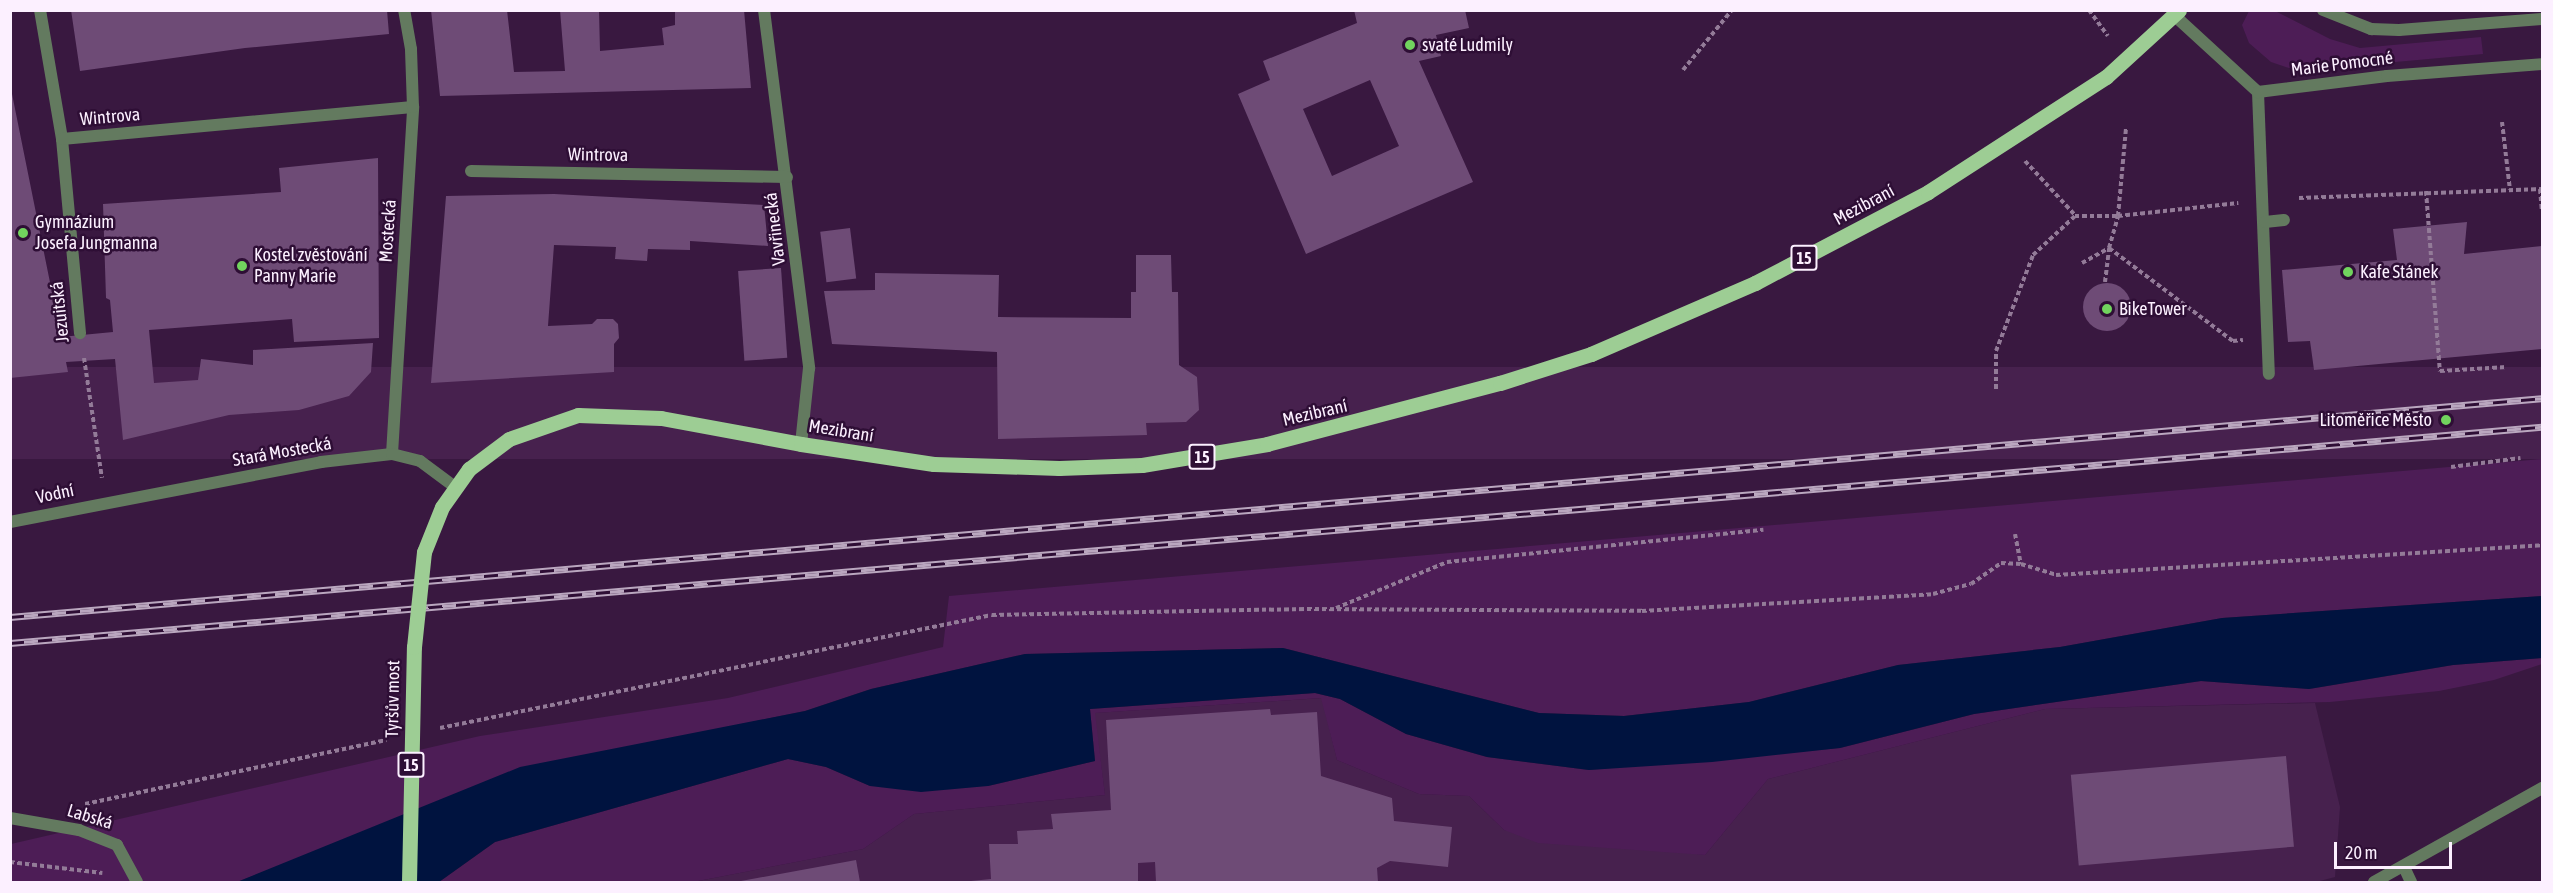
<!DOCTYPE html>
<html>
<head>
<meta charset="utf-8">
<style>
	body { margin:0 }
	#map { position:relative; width:2553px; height:893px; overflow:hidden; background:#391840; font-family:"Asap Condensed",sans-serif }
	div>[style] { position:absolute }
	.built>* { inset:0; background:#47214e; transform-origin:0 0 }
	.green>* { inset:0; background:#4d1d56 }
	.water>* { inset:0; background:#00133f }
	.building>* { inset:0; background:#6e4b76; transform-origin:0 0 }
	.round { border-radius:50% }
	.path>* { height:4px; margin-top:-2px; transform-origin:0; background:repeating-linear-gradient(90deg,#937b98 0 4.5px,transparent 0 7.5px) }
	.lane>* { height:12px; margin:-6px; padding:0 6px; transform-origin:6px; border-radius:6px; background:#637a5f }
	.street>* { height:12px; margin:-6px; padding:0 6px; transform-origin:6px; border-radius:6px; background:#637a5f }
	.primary>* { height:15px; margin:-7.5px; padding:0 7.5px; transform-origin:7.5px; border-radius:7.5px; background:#9dcd94 }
	.rail>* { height:7px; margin-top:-3.5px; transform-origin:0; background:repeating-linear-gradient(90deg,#2e0e35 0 14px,#baa7bf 0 28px); box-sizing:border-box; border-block:2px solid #baa7bf }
	.primary-bridge>* { height:15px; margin:-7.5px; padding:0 7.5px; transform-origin:7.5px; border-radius:7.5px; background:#9dcd94 }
	.dots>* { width:16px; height:16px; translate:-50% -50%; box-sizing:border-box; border:3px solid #2e0e35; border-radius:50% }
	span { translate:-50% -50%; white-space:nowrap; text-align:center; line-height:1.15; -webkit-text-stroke:5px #2e0e35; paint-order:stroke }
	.shield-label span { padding:2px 4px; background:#2e0e35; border:2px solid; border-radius:4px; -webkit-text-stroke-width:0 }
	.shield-label { font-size:16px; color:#fcf0ff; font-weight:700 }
	.poi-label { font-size:18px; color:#fcf0ff }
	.left { translate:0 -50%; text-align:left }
	.right { translate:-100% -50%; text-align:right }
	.street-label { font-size:18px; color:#fcf0ff }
	.frame { position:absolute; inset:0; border:12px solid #fcf0ff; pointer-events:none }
	.scale { position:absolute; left:2334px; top:842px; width:118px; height:27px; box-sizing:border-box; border:3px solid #fcf0ff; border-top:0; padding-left:8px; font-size:18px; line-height:21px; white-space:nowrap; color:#fcf0ff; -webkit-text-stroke:4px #2e0e35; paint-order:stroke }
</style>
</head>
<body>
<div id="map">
	<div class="built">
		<i style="left:2542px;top:367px;width:92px;height:2540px;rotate:90deg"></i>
		<i style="clip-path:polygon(1322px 698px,1337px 760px,1419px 794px,1469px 796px,1504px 830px,1705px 855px,1768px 779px,2045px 709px,2315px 703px,2340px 807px,2335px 877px,2316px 882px,693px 882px,863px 849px,914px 814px,1105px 795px,1094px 713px)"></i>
	</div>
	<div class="green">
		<i style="clip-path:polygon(2249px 11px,2275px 11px,2330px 39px,2360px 48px,2481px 37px,2483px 54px,2308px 70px,2289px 68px,2271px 62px,2249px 43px,2242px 25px)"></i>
		<i style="clip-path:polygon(2542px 459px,2542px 596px,2222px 618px,2060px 647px,1898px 665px,1749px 702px,1624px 716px,1539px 713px,1283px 648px,1025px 654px,871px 689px,805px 711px,683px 736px,351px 838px,237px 882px,11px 882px,11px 844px,480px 736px,728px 698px,943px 647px,949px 596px)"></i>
		<i style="clip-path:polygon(2542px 658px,2542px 664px,2494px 680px,2439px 691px,2330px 702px,2045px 709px,1768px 779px,1705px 855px,1538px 843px,1504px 830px,1469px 796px,1419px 794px,1337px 760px,1321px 698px,1095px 713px,1105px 795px,914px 814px,863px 849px,693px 882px,439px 882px,495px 842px,788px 759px,826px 767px,870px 786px,988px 786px,1095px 761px,1090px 709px,1315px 693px,1340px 699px,1406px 734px,1487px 757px,1589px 770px,1840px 748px,1974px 714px,2201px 681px,2309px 689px,2453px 665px)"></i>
	</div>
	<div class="water">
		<i style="clip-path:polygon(2542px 596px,2542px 658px,2453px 665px,2309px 689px,2201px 681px,1974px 714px,1840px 748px,1712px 762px,1589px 770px,1487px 757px,1406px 734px,1340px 699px,1315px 693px,1090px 709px,1095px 761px,988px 786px,921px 792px,870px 786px,826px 767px,788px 759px,495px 842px,439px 882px,237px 882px,520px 767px,805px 711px,871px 689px,1025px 654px,1283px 648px,1539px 713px,1624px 716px,1749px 702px,1898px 665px,2060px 647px,2222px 618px)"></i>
	</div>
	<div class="building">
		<i style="clip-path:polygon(71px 10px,387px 10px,389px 34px,245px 48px,80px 71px)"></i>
		<i style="clip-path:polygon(431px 10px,507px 10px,514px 72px,565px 71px,560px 10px,599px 10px,600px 51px,664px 45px,662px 28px,675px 25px,675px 10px,744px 10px,751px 88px,440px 96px)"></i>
		<i style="clip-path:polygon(evenodd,1354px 10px,1465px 10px,1469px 28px,1436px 35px,1441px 56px,1419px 61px,1473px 182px,1306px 254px,1238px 94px,1270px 80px,1263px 61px,1357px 23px,1354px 10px,1370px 80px,1399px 146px,1332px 176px,1303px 109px,1370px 80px)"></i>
		<i style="clip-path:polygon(10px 84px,61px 337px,113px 332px,110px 300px,106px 298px,103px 204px,281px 192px,279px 168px,378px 158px,379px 338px,294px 342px,292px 319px,149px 330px,154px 383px,198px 380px,201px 359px,253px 365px,253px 350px,373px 343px,371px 372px,349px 396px,299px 410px,229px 415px,123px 440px,115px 359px,66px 362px,68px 372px,10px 378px)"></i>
		<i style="clip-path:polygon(554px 194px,764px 205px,768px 246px,690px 241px,690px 250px,648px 249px,647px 261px,615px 259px,616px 247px,554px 245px,548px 326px,592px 324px,597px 319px,613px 319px,618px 324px,619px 338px,614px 344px,614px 372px,431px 383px,446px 196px)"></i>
		<i style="clip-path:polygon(2467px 222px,2464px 254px,2542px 246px,2542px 349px,2314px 370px,2310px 341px,2288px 342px,2282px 270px,2397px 260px,2393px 229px)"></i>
		<i style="left:850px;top:228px;width:51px;height:30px;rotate:83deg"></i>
		<i style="clip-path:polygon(1136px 255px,1171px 255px,1172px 292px,1178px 292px,1179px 365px,1197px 377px,1199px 410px,1186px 422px,1146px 423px,1147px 435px,998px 439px,997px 352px,832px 344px,824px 291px,875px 290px,875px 273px,999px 275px,998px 317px,1131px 318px,1131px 292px,1136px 292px)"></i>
		<i style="left:781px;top:268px;width:90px;height:43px;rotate:86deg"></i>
		<i class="round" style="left:2083px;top:283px;width:48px;height:48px"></i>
		<i style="clip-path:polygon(1270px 709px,1271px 715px,1317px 712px,1321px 776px,1392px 798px,1394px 821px,1452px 827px,1448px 867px,1390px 861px,1377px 868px,1378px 882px,1156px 882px,1155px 862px,1138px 863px,1138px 882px,961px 882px,991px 879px,989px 844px,1018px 844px,1017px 831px,1053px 829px,1051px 814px,1111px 810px,1106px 720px)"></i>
		<i style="left:2286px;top:756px;width:91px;height:216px;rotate:85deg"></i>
		<i style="clip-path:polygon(856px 860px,860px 882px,741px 882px,741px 881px)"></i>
	</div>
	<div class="path">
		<i style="left:2089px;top:10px;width:32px;rotate:54deg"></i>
		<i style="left:1683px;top:70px;width:77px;rotate:-50.8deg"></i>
		<i style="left:2502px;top:122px;width:68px;rotate:83.3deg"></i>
		<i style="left:2025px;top:161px;width:74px;rotate:47.2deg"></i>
		<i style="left:2540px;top:189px;width:23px;rotate:85deg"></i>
		<i style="left:2426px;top:191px;width:181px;rotate:85.6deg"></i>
		<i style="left:2440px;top:371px;width:67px;rotate:-3.4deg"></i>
		<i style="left:2299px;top:198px;width:243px;rotate:-2.1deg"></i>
		<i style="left:2082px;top:263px;width:31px;rotate:-29deg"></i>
		<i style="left:2109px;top:248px;width:155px;rotate:36.9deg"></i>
		<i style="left:2233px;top:341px;width:10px;rotate:-6deg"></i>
		<i style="left:2105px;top:282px;width:34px;rotate:-83deg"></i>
		<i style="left:2109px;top:248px;width:33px;rotate:-74deg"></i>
		<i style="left:2118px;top:216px;width:88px;rotate:-84.8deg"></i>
		<i style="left:84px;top:358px;width:121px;rotate:81.5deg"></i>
		<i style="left:1996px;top:389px;width:38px;rotate:-90deg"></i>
		<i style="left:1996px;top:351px;width:103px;rotate:-68.9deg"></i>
		<i style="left:2033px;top:255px;width:57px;rotate:-42.9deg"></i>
		<i style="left:2075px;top:216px;width:43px"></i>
		<i style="left:2118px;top:216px;width:121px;rotate:-6.2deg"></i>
		<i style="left:2451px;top:467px;width:70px;rotate:-7.4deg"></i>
		<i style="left:2015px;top:534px;width:31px;rotate:79deg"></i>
		<i style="left:2021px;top:564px;width:37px;rotate:17deg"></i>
		<i style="left:2056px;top:575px;width:487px;rotate:-3.5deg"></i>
		<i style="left:1336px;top:608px;width:120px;rotate:-22.5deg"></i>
		<i style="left:1447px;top:562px;width:318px;rotate:-5.8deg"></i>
		<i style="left:440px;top:728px;width:563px;rotate:-11.57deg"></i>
		<i style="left:992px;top:615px;width:315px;rotate:-1.1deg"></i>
		<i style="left:1307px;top:609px;width:335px;rotate:0.3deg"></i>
		<i style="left:1642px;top:611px;width:291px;rotate:-3.3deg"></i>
		<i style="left:1933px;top:594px;width:39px;rotate:-15deg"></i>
		<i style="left:1971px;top:584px;width:37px;rotate:-35deg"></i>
		<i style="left:2001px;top:563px;width:20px;rotate:3deg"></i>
		<i style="left:85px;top:804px;width:308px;rotate:-12deg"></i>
		<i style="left:10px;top:862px;width:93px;rotate:6.8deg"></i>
	</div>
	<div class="lane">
		<i style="left:2258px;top:92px;width:282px;rotate:87.8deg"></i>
		<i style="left:2265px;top:222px;width:19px;rotate:-6deg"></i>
		<i style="left:2404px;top:867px;width:17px;rotate:65deg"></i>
	</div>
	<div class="street">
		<i style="left:40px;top:10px;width:131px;rotate:80.3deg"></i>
		<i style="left:62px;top:139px;width:195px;rotate:84.7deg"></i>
		<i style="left:764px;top:10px;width:361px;rotate:82.8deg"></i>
		<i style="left:809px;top:368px;width:76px;rotate:96deg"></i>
		<i style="left:2323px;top:10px;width:52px;rotate:21.6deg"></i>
		<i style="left:2371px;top:29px;width:28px;rotate:2deg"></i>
		<i style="left:2399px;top:30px;width:143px;rotate:-4.4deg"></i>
		<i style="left:2175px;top:16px;width:113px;rotate:42.5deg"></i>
		<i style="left:2258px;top:92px;width:130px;rotate:-7.1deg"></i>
		<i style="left:2387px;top:76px;width:155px;rotate:-4.4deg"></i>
		<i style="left:62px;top:139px;width:352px;rotate:-5.2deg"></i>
		<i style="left:471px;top:171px;width:316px;rotate:1.1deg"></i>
		<i style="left:392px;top:454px;width:348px;rotate:-86.5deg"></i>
		<i style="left:413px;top:107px;width:58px;rotate:-92deg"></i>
		<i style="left:411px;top:49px;width:40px;rotate:-100deg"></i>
		<i style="left:10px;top:522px;width:317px;rotate:-10.9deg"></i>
		<i style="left:321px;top:462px;width:71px;rotate:-6.4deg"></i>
		<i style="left:392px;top:454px;width:29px;rotate:14deg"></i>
		<i style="left:420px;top:461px;width:44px;rotate:36.6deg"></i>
		<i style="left:10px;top:818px;width:70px;rotate:9.9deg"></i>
		<i style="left:79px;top:830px;width:41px;rotate:21.5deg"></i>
		<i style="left:117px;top:845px;width:42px;rotate:61.6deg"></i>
		<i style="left:2374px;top:882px;width:193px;rotate:-29.2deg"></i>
	</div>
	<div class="primary">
		<i style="left:424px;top:552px;width:48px;rotate:-68.2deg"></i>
		<i style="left:442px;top:507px;width:47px;rotate:-54.6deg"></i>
		<i style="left:469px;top:469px;width:50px;rotate:-36.9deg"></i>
		<i style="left:509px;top:439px;width:73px;rotate:-19.2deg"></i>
		<i style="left:578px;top:415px;width:83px;rotate:2.1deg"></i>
		<i style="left:661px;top:418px;width:142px;rotate:10.5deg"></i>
		<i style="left:801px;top:444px;width:134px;rotate:8.6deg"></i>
		<i style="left:934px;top:464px;width:125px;rotate:1.8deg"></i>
		<i style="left:1059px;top:468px;width:83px;rotate:-2.1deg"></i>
		<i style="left:1142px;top:465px;width:127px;rotate:-9.5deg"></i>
		<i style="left:1267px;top:444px;width:241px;rotate:-14.7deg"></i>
		<i style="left:1500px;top:383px;width:96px;rotate:-17.7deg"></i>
		<i style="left:1591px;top:354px;width:179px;rotate:-23.4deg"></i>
		<i style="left:1755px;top:283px;width:195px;rotate:-27.7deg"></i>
		<i style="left:1928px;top:192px;width:212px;rotate:-32.9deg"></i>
		<i style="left:2106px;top:77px;width:99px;rotate:-42.5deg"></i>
	</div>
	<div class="rail">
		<i style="left:10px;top:617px;width:2541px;rotate:-4.94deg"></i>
		<i style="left:10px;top:643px;width:2541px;rotate:-4.88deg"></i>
	</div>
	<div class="primary-bridge">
		<i style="left:409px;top:882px;width:235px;rotate:-88.8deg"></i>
		<i style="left:414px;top:647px;width:96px;rotate:-84deg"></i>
	</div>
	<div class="dots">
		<i style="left:1410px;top:45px;background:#71d35e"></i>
		<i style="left:23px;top:233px;background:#71d35e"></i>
		<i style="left:242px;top:266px;background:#71d35e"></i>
		<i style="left:2348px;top:272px;background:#71d35e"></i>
		<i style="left:2107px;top:309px;background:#71d35e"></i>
		<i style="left:2446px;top:420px;background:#71d35e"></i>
	</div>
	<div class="shield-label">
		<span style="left:1804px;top:258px">15</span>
		<span style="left:1202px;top:457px">15</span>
		<span style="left:411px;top:765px">15</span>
	</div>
	<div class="poi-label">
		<span class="left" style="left:1422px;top:45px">svaté Ludmily</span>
		<span class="left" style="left:35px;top:233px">Gymnázium<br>Josefa Jungmanna</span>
		<span class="left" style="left:254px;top:266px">Kostel zvěstování<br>Panny Marie</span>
		<span class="left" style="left:2360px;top:272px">Kafe Stánek</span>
		<span class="left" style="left:2119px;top:309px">BikeTower</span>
		<span class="right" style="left:2432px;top:420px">Litoměřice Město</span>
	</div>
	<div class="street-label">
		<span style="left:2342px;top:64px;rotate:-7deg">Marie Pomocné</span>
		<span style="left:110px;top:117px;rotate:-5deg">Wintrova</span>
		<span style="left:598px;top:155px;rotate:1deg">Wintrova</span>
		<span style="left:1864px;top:205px;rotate:-28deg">Mezibraní</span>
		<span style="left:775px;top:229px;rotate:-97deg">Vavřinecká</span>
		<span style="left:388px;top:231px;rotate:-86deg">Mostecká</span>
		<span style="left:60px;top:312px;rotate:-96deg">Jezuitská</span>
		<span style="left:1315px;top:413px;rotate:-13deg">Mezibraní</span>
		<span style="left:841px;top:431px;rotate:9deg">Mezibraní</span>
		<span style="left:282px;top:452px;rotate:-10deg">Stará Mostecká</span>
		<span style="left:55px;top:494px;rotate:-12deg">Vodní</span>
		<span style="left:393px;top:699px;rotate:-89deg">Tyršův most</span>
		<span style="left:90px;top:817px;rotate:17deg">Labská</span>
	</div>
	<div class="frame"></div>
	<div class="scale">20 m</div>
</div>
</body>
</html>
